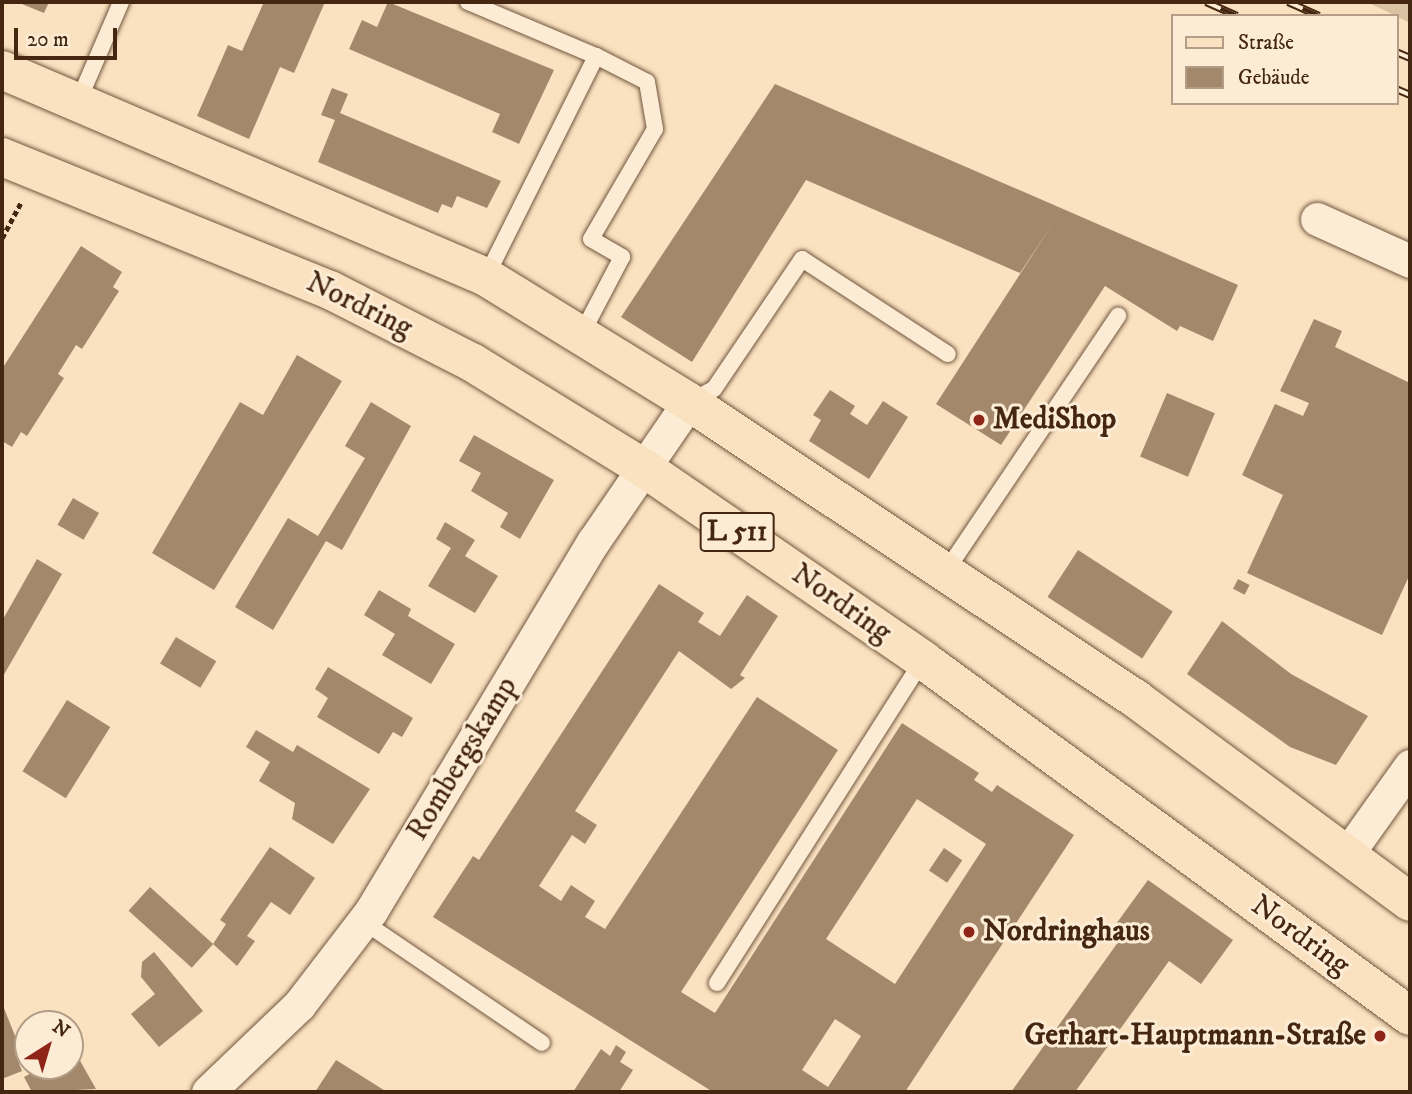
<!DOCTYPE html>
<html>
<head>
<meta charset="utf-8">
<style>
	body { margin:0 }
	#map { position:relative; width:1412px; height:1094px; overflow:hidden; background:#fae2c0; font-family:"IM FELL DW Pica",serif }
	div>[style] { position:absolute }
	.green>* { inset:0; background:#dbc2a2 }
	.building>* { inset:0; background:#a3886c; transform-origin:0 0 }
	.path>* { height:4.5px; margin-top:-2.25px; transform-origin:0; background:repeating-linear-gradient(90deg,#452711 0 5px,transparent 0 8.5px) }
	.roads { filter:drop-shadow(0 0 2px #72563d) drop-shadow(0 0 2px #72563d) }
	.lane>* { height:16px; margin:-8px; padding:0 8px; transform-origin:8px; border-radius:8px; background:#fcecd6 }
	.street>* { height:33px; margin:-16.5px; padding:0 16.5px; transform-origin:16.5px; border-radius:16.5px; background:#fcecd6 }
	.primary>* { height:38px; margin:-19px; padding:0 19px; transform-origin:19px; border-radius:19px; background:#fae2c0 }
	.rail>* { height:8px; margin-top:-4px; transform-origin:0; background:repeating-linear-gradient(90deg,#fcecd6 0 16px,#452711 0 32px); box-sizing:border-box; border-block:2px solid #452711 }
	.dots>* { width:19px; height:19px; translate:-50% -50%; box-sizing:border-box; border:4px solid #fcecd6; border-radius:50% }
	span { translate:-50% -50%; white-space:nowrap; text-align:center; line-height:1.15; -webkit-text-stroke:6px #fcecd6; paint-order:stroke }
	.shield-label span { padding:2px 5px; background:#fcecd6; border:2px solid; border-radius:5px; -webkit-text-stroke-width:0 }
	.shield-label { font-size:28px; color:#452711; font-weight:700 }
	.street-label { font-size:30px; color:#452711 }
	.poi-label { font-size:30px; color:#452711; font-weight:700 }
	.left { translate:0 -50%; text-align:left }
	.right { translate:-100% -50%; text-align:right }
	.frame { position:absolute; inset:0; border:4px solid #452711; pointer-events:none }
	.legend { position:absolute; left:1171px; top:14px; width:228px; height:91px; box-sizing:border-box; background:#fcecd6; border:2px solid #b39d87; margin:0; padding:9px 12px; list-style:none; font-size:21px; color:#452711 }
	.legend li { display:flex; align-items:center; gap:14px; height:35px }
	.legend b { width:35px; border:2px solid #b39d87 }
	.north { position:absolute; left:14px; top:1010px; width:70px; height:70px; box-sizing:border-box; background:#fcecd6; border:2px solid #b39d87; border-radius:50%; rotate:37deg; font-size:19px; font-weight:700; line-height:28px; text-align:center; color:#452711 }
	.north::after { content:''; display:block; margin:auto; width:24px; height:32px; background:#8f2418; clip-path:polygon(50% 0,100% 100%,50% 72%,0 100%) }
	.scale { position:absolute; left:14px; top:28px; width:103px; height:32px; box-sizing:border-box; border:4px solid #452711; border-top:0; padding-left:9px; font-size:21px; line-height:24px; white-space:nowrap; color:#452711; -webkit-text-stroke:5px #fcecd6; paint-order:stroke }
</style>
</head>
<body>
<div id="map">
	<div class="green">
		<i style="clip-path:polygon(1367px 2px,1410px 2px,1410px 23px,1396px 16px)"></i>
	</div>
	<div class="building">
		<i style="clip-path:polygon(17px 2px,49px 2px,44px 13px)"></i>
		<i style="clip-path:polygon(264px 2px,325px 2px,294px 73px,280px 67px,249px 139px,197px 116px,228px 45px,242px 51px)"></i>
		<i style="clip-path:polygon(388px 2px,554px 70px,519px 144px,492px 132px,500px 114px,349px 49px,362px 20px,377px 27px)"></i>
		<i style="clip-path:polygon(775px 84px,1238px 285px,1213px 341px,1180px 326px,1177px 331px,1105px 286px,1001px 445px,936px 404px,1055px 220px,1020px 273px,806px 180px,692px 362px,621px 317px)"></i>
		<i style="clip-path:polygon(332px 88px,348px 94px,340px 113px,501px 181px,487px 208px,457px 196px,452px 208px,442px 204px,438px 213px,318px 162px,335px 120px,321px 115px)"></i>
		<i style="clip-path:polygon(81px 246px,122px 272px,113px 287px,119px 291px,82px 349px,76px 345px,58px 374px,64px 378px,27px 436px,21px 432px,12px 447px,2px 441px,2px 369px)"></i>
		<i style="clip-path:polygon(1314px 319px,1342px 331px,1335px 347px,1410px 383px,1410px 574px,1382px 635px,1247px 573px,1283px 495px,1242px 475px,1275px 404px,1303px 416px,1309px 403px,1280px 391px)"></i>
		<i style="clip-path:polygon(297px 355px,342px 381px,214px 590px,152px 553px,240px 402px,263px 415px)"></i>
		<i style="clip-path:polygon(830px 390px,855px 406px,850px 414px,867px 425px,883px 401px,908px 417px,869px 479px,809px 441px,821px 420px,813px 415px)"></i>
		<i style="left:1167px;top:393px;width:52px;height:69px;rotate:23deg"></i>
		<i style="clip-path:polygon(371px 402px,411px 426px,342px 550px,326px 541px,273px 630px,235px 607px,288px 518px,318px 536px,365px 458px,345px 446px)"></i>
		<i style="clip-path:polygon(474px 435px,554px 480px,520px 539px,500px 527px,508px 513px,471px 491px,481px 473px,459px 461px)"></i>
		<i style="left:73px;top:498px;width:30px;height:31px;rotate:30deg"></i>
		<i style="clip-path:polygon(445px 522px,475px 540px,465px 556px,498px 576px,475px 613px,428px 586px,451px 548px,436px 539px)"></i>
		<i style="left:1078px;top:550px;width:113px;height:56px;rotate:33deg"></i>
		<i style="clip-path:polygon(37px 559px,62px 574px,2px 678px,2px 621px)"></i>
		<i style="left:1238px;top:579px;width:13px;height:11px;rotate:27deg"></i>
		<i style="clip-path:polygon(evenodd,659px 584px,704px 613px,698px 622px,720px 636px,747px 595px,778px 616px,740px 675px,745px 678px,731px 689px,679px 651px,575px 811px,597px 825px,585px 844px,572px 835px,539px 886px,561px 901px,571px 885px,595px 901px,585px 917px,605px 929px,757px 697px,838px 750px,681px 992px,715px 1013px,902px 723px,979px 773px,974px 780px,992px 792px,997px 785px,1074px 835px,905px 1092px,713px 1092px,433px 917px,473px 856px,479px 860px,659px 584px,917px 799px,986px 844px,895px 984px,826px 939px,917px 799px,659px 584px,835px 1019px,861px 1036px,828px 1087px,802px 1070px,835px 1019px)"></i>
		<i style="clip-path:polygon(379px 590px,411px 609px,408px 616px,455px 644px,431px 684px,382px 655px,395px 634px,364px 615px)"></i>
		<i style="clip-path:polygon(1222px 621px,1291px 674px,1368px 716px,1336px 765px,1290px 747px,1187px 674px)"></i>
		<i style="left:176px;top:637px;width:47px;height:31px;rotate:31deg"></i>
		<i style="clip-path:polygon(328px 667px,413px 718px,402px 737px,393px 732px,379px 754px,317px 717px,328px 698px,315px 689px)"></i>
		<i style="left:67px;top:700px;width:51px;height:84px;rotate:32deg"></i>
		<i style="clip-path:polygon(256px 730px,293px 752px,297px 745px,370px 789px,333px 844px,292px 819px,295px 803px,259px 781px,270px 762px,246px 747px)"></i>
		<i style="clip-path:polygon(270px 847px,315px 878px,290px 915px,271px 902px,247px 936px,255px 941px,237px 966px,213px 944px,226px 924px,220px 920px)"></i>
		<i style="left:944px;top:848px;width:22px;height:27px;rotate:34deg"></i>
		<i style="clip-path:polygon(1148px 880px,1233px 940px,1201px 984px,1169px 961px,1075px 1092px,1011px 1092px,1126px 931px,1116px 924px)"></i>
		<i style="left:150px;top:887px;width:85px;height:32px;rotate:42deg"></i>
		<i style="clip-path:polygon(154px 952px,203px 1011px,159px 1047px,131px 1014px,155px 994px,141px 977px,142px 962px)"></i>
		<i style="clip-path:polygon(2px 1003px,21px 1051px,15px 1053px,22px 1071px,2px 1079px)"></i>
		<i style="clip-path:polygon(70px 1043px,96px 1089px,32px 1092px,24px 1077px,44px 1066px,70px 1066px)"></i>
		<i style="clip-path:polygon(616px 1045px,626px 1052px,620px 1062px,633px 1070px,619px 1092px,573px 1092px,601px 1049px,610px 1056px)"></i>
		<i style="clip-path:polygon(336px 1060px,387px 1092px,315px 1092px)"></i>
	</div>
	<div class="path">
		<i style="left:2px;top:238px;width:40px;rotate:-62deg"></i>
	</div>
	<div class="roads">
		<div class="lane">
			<i style="left:468px;top:2px;width:139px;rotate:22.9deg"></i>
			<i style="left:78px;top:102px;width:109px;rotate:-66.7deg"></i>
			<i style="left:486px;top:277px;width:247px;rotate:-63.5deg"></i>
			<i style="left:596px;top:56px;width:57px;rotate:27deg"></i>
			<i style="left:647px;top:82px;width:48px;rotate:80.3deg"></i>
			<i style="left:655px;top:129px;width:127px;rotate:120.2deg"></i>
			<i style="left:591px;top:239px;width:36px;rotate:30deg"></i>
			<i style="left:622px;top:257px;width:88px;rotate:117.7deg"></i>
			<i style="left:691px;top:401px;width:26px;rotate:-28deg"></i>
			<i style="left:714px;top:389px;width:157px;rotate:-55.9deg"></i>
			<i style="left:802px;top:259px;width:174px;rotate:33.1deg"></i>
			<i style="left:946px;top:571px;width:308px;rotate:-56deg"></i>
			<i style="left:364px;top:922px;width:215px;rotate:34.2deg"></i>
			<i style="left:717px;top:983px;width:383px;rotate:-57.5deg"></i>
		</div>
		<div class="street">
			<i style="left:1317px;top:219px;width:102px;rotate:24.3deg"></i>
			<i style="left:1348px;top:853px;width:107px;rotate:-54.5deg"></i>
			<i style="left:208px;top:1092px;width:126px;rotate:-43.7deg"></i>
			<i style="left:299px;top:1005px;width:118px;rotate:-52.5deg"></i>
			<i style="left:371px;top:911px;width:431px;rotate:-59deg"></i>
			<i style="left:593px;top:542px;width:170px;rotate:-55.6deg"></i>
		</div>
		<div class="primary">
			<i style="left:2px;top:70px;width:526px;rotate:23.16deg"></i>
			<i style="left:486px;top:277px;width:238px;rotate:31.6deg"></i>
			<i style="left:689px;top:402px;width:537px;rotate:33.6deg"></i>
			<i style="left:1136px;top:699px;width:341px;rotate:36.5deg"></i>
			<i style="left:2px;top:157px;width:354px;rotate:22.1deg"></i>
			<i style="left:330px;top:290px;width:161px;rotate:27deg"></i>
			<i style="left:473px;top:363px;width:201px;rotate:31.6deg"></i>
			<i style="left:644px;top:468px;width:339px;rotate:34.5deg"></i>
			<i style="left:923px;top:660px;width:603px;rotate:36.17deg"></i>
		</div>
	</div>
	<div class="rail">
		<i style="left:1206px;top:2px;width:34px;rotate:24deg"></i>
		<i style="left:1288px;top:2px;width:34px;rotate:24deg"></i>
		<i style="left:1396px;top:52px;width:15px;rotate:23deg"></i>
		<i style="left:1396px;top:89px;width:15px;rotate:23deg"></i>
	</div>
	<div class="dots">
		<i style="left:979px;top:420px;background:#8f2418"></i>
		<i style="left:969px;top:932px;background:#8f2418"></i>
		<i style="left:1380px;top:1036px;background:#8f2418"></i>
	</div>
	<div class="shield-label">
		<span style="left:737px;top:532px">L 511</span>
	</div>
	<div class="street-label">
		<span style="left:359px;top:306px;rotate:26deg">Nordring</span>
		<span style="left:841px;top:604px;rotate:35deg">Nordring</span>
		<span style="left:463px;top:759px;rotate:-59deg">Rombergskamp</span>
		<span style="left:1300px;top:936px;rotate:36deg">Nordring</span>
	</div>
	<div class="poi-label">
		<span class="left" style="left:993px;top:420px">MediShop</span>
		<span class="left" style="left:983px;top:932px">Nordringhaus</span>
		<span class="right" style="left:1366px;top:1036px">Gerhart-Hauptmann-Straße</span>
	</div>
	<div class="frame"></div>
	<ul class="legend">
	<li><b style="height:9px;background:#fae2c0"></b>Straße</li>
	<li><b style="height:19px;background:#a3886c"></b>Gebäude</li>
	</ul>
	<div class="north">N</div>
	<div class="scale">20 m</div>
</div>
</body>
</html>
